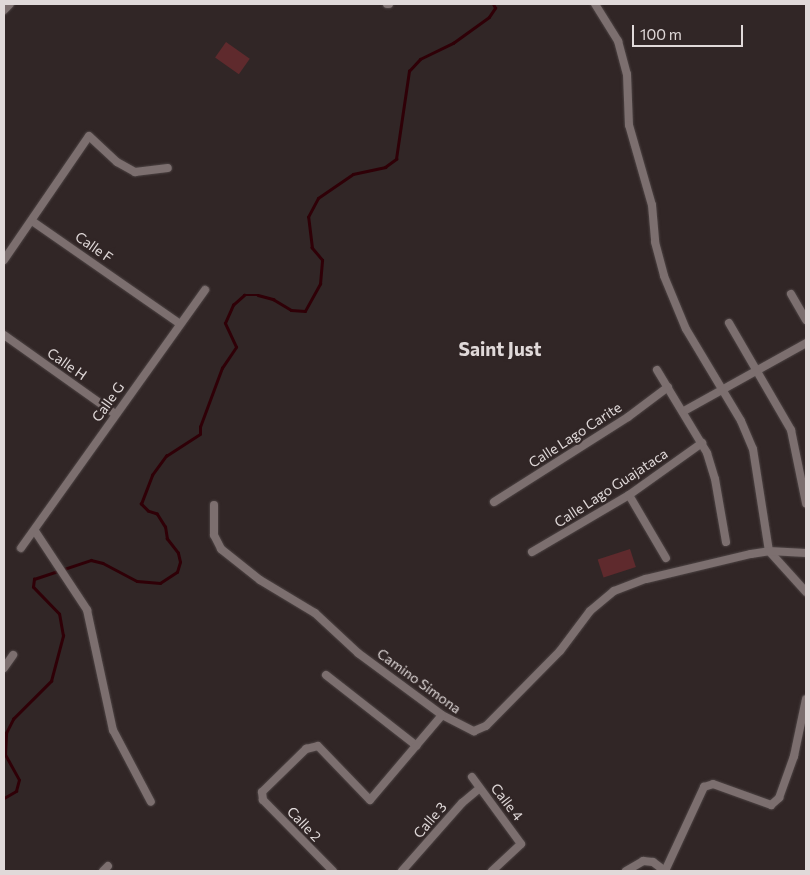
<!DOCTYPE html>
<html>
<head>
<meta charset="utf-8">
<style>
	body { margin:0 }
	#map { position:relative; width:810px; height:875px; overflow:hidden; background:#312626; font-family:Commissioner,sans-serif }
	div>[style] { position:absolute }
	.green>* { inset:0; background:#5f2a2d; transform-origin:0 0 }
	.stream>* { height:2.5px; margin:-1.25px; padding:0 1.25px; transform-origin:1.25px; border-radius:1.25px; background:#2f0007 }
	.roads { filter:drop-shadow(0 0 1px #4d4444) drop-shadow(0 0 1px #4d4444) }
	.minor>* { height:8px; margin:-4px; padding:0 4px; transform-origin:4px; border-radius:4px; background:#7c6f6f }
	span { translate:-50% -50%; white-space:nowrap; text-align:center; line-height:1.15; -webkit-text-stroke:4.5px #312626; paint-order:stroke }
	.street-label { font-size:14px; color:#e0d9d9 }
	.district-label { font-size:19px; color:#e0d9d9; font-weight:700 }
	.frame { position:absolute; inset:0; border:5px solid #e0d9d9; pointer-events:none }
	.scale { position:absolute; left:632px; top:25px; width:111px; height:22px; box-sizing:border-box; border:2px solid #e0d9d9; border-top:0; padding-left:6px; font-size:15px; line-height:18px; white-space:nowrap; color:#e0d9d9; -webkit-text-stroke:4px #312626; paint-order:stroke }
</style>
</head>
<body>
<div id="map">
	<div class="green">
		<i style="left:226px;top:42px;width:29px;height:19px;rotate:35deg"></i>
		<i style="left:630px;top:549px;width:19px;height:34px;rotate:72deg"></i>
	</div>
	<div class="stream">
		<i style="left:4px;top:798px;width:14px;rotate:-30deg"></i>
		<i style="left:16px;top:791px;width:11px;rotate:-75deg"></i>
		<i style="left:19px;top:780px;width:29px;rotate:-119deg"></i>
		<i style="left:5px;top:755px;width:22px;rotate:-87deg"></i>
		<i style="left:6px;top:733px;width:16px;rotate:-63deg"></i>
		<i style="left:13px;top:719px;width:54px;rotate:-45deg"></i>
		<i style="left:51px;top:681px;width:47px;rotate:-75.1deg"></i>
		<i style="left:63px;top:636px;width:22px;rotate:-100deg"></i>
		<i style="left:59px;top:614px;width:37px;rotate:-134deg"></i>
		<i style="left:33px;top:587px;width:8px;rotate:-83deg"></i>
		<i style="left:34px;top:579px;width:60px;rotate:-18.4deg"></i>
		<i style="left:91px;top:560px;width:12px;rotate:14deg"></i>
		<i style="left:103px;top:563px;width:38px;rotate:28deg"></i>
		<i style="left:137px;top:581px;width:23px;rotate:5deg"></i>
		<i style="left:160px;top:583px;width:20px;rotate:-33deg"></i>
		<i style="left:177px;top:572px;width:10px;rotate:-73deg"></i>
		<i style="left:180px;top:562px;width:9px;rotate:-103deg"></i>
		<i style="left:178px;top:553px;width:18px;rotate:-128deg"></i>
		<i style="left:167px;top:539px;width:12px;rotate:-99deg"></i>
		<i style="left:165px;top:527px;width:15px;rotate:-122deg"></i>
		<i style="left:157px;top:514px;width:9px;rotate:-162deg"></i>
		<i style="left:148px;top:511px;width:10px;rotate:-135deg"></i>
		<i style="left:141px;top:504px;width:31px;rotate:-69deg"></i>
		<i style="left:152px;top:475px;width:24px;rotate:-54deg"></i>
		<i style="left:166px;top:456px;width:40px;rotate:-32.9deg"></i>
		<i style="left:200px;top:434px;width:7px;rotate:-90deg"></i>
		<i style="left:200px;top:427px;width:63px;rotate:-69.6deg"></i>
		<i style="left:222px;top:368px;width:25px;rotate:-56deg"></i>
		<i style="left:236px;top:347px;width:26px;rotate:-115deg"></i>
		<i style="left:225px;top:323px;width:20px;rotate:-66deg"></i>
		<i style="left:233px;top:305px;width:15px;rotate:-42deg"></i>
		<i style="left:244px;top:295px;width:14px"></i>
		<i style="left:258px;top:295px;width:16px;rotate:15deg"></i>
		<i style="left:273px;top:299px;width:21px;rotate:31deg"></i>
		<i style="left:291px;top:310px;width:14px;rotate:4deg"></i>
		<i style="left:305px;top:311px;width:31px;rotate:-61deg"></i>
		<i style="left:320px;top:284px;width:24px;rotate:-85deg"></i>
		<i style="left:322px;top:260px;width:16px;rotate:-130deg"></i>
		<i style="left:312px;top:248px;width:31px;rotate:-97deg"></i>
		<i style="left:308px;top:217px;width:21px;rotate:-62deg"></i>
		<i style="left:318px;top:198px;width:42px;rotate:-34.4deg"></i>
		<i style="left:353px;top:174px;width:33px;rotate:-12deg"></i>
		<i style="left:385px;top:167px;width:14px;rotate:-36deg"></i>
		<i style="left:396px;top:159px;width:89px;rotate:-81.6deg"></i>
		<i style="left:409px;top:71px;width:16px;rotate:-47deg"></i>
		<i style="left:420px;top:59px;width:37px;rotate:-26deg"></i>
		<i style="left:453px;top:43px;width:44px;rotate:-35.8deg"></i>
		<i style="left:489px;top:17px;width:11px;rotate:-56deg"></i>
		<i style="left:495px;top:8px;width:4px;rotate:-117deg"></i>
	</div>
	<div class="roads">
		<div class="minor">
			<i style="left:387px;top:4px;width:2px"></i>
			<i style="left:595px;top:4px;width:44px;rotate:58.1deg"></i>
			<i style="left:618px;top:41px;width:34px;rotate:75deg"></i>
			<i style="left:627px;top:74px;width:51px;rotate:87.8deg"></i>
			<i style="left:629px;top:125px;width:83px;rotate:74deg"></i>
			<i style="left:652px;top:205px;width:37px;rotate:85deg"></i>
			<i style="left:655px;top:242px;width:35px;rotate:75deg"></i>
			<i style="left:664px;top:276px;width:57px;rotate:67.5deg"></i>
			<i style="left:686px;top:329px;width:107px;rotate:59.1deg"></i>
			<i style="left:741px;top:421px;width:30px;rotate:67deg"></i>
			<i style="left:753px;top:449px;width:103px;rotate:81.1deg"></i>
			<i style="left:769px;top:551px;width:55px;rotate:47.9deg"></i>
			<i style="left:4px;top:10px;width:8px;rotate:-45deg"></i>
			<i style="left:32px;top:221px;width:180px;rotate:34.8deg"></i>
			<i style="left:4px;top:260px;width:150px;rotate:-55.6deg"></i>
			<i style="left:89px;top:136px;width:38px;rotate:43deg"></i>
			<i style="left:117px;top:162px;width:21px;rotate:29deg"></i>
			<i style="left:135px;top:172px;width:33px;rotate:-7deg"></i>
			<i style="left:791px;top:294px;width:30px;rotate:60deg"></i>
			<i style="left:729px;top:323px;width:124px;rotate:59.9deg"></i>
			<i style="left:791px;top:430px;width:75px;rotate:78.4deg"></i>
			<i style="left:4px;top:335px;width:136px;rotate:35.4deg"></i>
			<i style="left:657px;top:370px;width:97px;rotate:58.9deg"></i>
			<i style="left:707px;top:453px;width:27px;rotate:73deg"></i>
			<i style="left:715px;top:479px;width:64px;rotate:80.1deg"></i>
			<i style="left:684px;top:411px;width:140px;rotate:-29.1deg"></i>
			<i style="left:629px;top:495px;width:73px;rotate:59.6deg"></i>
			<i style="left:494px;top:502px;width:159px;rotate:-32.4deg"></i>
			<i style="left:628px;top:417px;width:50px;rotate:-36.9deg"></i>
			<i style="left:214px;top:505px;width:30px;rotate:90deg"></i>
			<i style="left:214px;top:535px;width:16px;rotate:63deg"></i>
			<i style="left:221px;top:549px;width:50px;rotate:38.5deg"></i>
			<i style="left:260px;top:580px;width:64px;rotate:31deg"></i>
			<i style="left:315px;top:613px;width:59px;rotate:42.9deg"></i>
			<i style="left:358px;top:653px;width:104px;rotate:36.4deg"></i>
			<i style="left:442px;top:715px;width:36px;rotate:27deg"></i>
			<i style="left:474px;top:731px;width:13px;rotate:-23deg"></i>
			<i style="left:486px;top:726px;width:105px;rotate:-45.4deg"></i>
			<i style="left:560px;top:651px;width:50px;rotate:-53.1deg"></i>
			<i style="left:590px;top:611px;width:31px;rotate:-40deg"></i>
			<i style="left:614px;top:591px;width:34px;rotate:-21deg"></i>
			<i style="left:646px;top:579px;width:108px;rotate:-13.4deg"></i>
			<i style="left:751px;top:554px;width:18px;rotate:-9deg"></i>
			<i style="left:769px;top:551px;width:37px;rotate:3deg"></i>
			<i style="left:35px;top:531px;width:95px;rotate:56.6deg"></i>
			<i style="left:87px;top:610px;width:123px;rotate:77.8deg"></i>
			<i style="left:113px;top:730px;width:81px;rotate:62.2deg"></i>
			<i style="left:21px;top:548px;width:317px;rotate:-54.5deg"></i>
			<i style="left:532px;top:552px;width:113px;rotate:-30.4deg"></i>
			<i style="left:629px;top:495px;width:90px;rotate:-35.5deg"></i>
			<i style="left:4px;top:668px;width:16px;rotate:-55deg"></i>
			<i style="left:326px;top:675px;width:115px;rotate:38deg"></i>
			<i style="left:472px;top:777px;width:83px;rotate:53.8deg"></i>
			<i style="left:521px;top:844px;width:40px;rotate:137deg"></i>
			<i style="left:103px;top:871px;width:7px;rotate:-45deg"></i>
			<i style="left:333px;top:871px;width:100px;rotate:-134.6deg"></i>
			<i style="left:263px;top:800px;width:8px;rotate:-97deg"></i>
			<i style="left:262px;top:792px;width:62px;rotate:-44.3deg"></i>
			<i style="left:306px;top:749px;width:12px;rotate:-14deg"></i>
			<i style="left:318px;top:746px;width:75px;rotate:46.1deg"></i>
			<i style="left:370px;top:800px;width:111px;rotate:-49.7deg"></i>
			<i style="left:402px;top:871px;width:91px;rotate:-48.6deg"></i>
			<i style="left:462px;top:803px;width:23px;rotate:-40deg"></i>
			<i style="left:626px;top:871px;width:20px;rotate:-30deg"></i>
			<i style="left:643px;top:861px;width:10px;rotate:6deg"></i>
			<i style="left:653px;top:862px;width:15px;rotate:37deg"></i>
			<i style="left:665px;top:871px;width:93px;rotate:-65.1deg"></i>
			<i style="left:704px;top:787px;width:9px;rotate:-18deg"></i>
			<i style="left:713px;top:784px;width:62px;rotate:19.9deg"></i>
			<i style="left:771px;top:805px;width:11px;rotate:-41deg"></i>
			<i style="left:779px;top:798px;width:45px;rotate:-70.3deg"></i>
			<i style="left:794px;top:756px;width:58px;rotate:-78.1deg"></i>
		</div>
	</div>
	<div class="street-label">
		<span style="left:94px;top:247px;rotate:35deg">Calle F</span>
		<span style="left:67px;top:364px;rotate:35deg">Calle H</span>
		<span style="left:108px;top:402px;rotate:-55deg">Calle G</span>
		<span style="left:575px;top:435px;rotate:-33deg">Calle Lago Carite</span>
		<span style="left:611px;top:488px;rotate:-33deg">Calle Lago Guajataca</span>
		<span style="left:419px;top:681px;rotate:36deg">Camino Simona</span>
		<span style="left:507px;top:802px;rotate:52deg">Calle 4</span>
		<span style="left:430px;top:820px;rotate:-49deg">Calle 3</span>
		<span style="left:304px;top:824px;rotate:46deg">Calle 2</span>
	</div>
	<div class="district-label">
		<span style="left:500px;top:349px">Saint Just</span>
	</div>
	<div class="frame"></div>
	<div class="scale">100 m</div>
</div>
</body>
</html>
